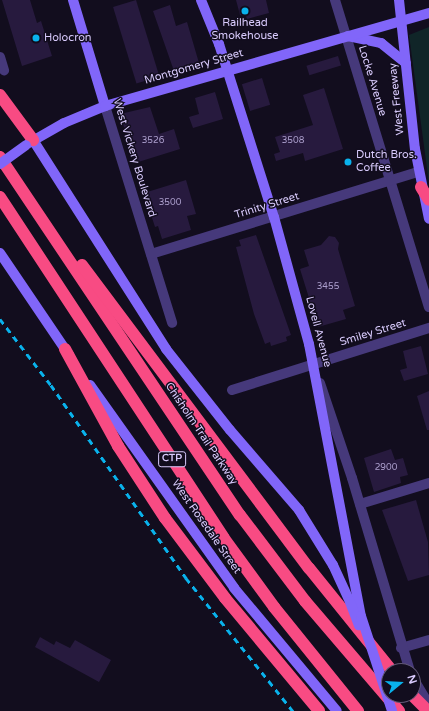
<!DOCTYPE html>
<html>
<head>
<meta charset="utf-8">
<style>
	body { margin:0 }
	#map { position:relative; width:429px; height:711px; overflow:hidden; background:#120d1e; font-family:"Varela Round",sans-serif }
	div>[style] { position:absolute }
	.green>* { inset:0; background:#102528 }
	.building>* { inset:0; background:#271a3e; transform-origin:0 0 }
	.minor>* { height:10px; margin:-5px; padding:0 5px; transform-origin:5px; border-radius:5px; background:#46397b }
	.tertiary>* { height:10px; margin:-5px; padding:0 5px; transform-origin:5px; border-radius:5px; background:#46397b }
	.secondary>* { height:10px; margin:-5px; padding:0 5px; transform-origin:5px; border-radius:5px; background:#8166f9 }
	.motorway>* { height:12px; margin:-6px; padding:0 6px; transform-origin:6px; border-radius:6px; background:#f84b83 }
	.rail>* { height:2.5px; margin-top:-1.25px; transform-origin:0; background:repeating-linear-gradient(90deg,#09b2ec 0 6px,transparent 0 11px) }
	.secondary-bridge>* { height:10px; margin:-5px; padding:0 5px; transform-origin:5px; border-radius:5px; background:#8166f9 }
	.dots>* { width:11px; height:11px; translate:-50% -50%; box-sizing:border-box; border:2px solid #120d1e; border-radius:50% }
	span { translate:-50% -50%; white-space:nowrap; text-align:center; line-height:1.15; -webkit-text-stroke:3px #120d1e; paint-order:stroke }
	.number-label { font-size:9px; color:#ac9fcd }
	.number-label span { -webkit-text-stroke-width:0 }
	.shield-label span { padding:1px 3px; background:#120d1e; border:1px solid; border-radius:3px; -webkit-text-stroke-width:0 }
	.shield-label { font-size:10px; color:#d9cbfd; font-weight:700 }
	.poi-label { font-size:11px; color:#d9cbfd }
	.left { translate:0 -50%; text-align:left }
	.street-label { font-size:11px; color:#d9cbfd }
	.north { position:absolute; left:381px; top:663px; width:40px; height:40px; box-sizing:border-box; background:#120d1e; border:1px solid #625977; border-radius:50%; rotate:72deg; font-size:11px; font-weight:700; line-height:16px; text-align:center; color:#d9cbfd }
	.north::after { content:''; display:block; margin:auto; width:14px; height:18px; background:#09b2ec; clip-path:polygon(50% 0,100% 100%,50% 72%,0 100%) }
</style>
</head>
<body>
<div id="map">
	<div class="green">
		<i style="clip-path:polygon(429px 27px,429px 183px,409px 35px)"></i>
	</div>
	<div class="building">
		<i style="clip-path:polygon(2px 0,30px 0,37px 23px,41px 21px,52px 56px,22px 66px)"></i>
		<i style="left:136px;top:0;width:80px;height:24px;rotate:73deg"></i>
		<i style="clip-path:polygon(236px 0,266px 0,269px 13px,247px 19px,246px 16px,240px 15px)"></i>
		<i style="clip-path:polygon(170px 5px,176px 26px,187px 22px,199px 63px,174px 71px,153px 11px)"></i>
		<i style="left:338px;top:56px;width:10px;height:33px;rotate:73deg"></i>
		<i style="left:262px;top:78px;width:28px;height:21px;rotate:73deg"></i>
		<i style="clip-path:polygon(324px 88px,343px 149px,305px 161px,303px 153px,276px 161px,274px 154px,280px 152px,275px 137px,313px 125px,303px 95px)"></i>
		<i style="clip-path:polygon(215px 92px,223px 119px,193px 128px,189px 117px,199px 114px,195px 98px)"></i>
		<i style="clip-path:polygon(150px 107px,159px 134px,174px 129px,180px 149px,135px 163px,120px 114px)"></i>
		<i style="clip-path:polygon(186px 180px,196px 214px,187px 216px,191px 230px,162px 239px,158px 226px,155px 227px,144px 193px)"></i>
		<i style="clip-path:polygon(256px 235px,291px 335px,286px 337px,287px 341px,271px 346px,270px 342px,265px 344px,254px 314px,236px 247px,241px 246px,239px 240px)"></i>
		<i style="clip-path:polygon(329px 236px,335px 237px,339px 243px,338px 249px,355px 306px,343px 310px,346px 319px,318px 327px,300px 269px,309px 266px,304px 250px,321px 245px)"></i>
		<i style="clip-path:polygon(421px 346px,428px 374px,404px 381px,400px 370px,407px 368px,403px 351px)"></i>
		<i style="clip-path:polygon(429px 391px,429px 430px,427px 430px,417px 396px)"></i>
		<i style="clip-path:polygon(391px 449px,395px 460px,403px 458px,408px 475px,400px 477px,401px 483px,374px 492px,364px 458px)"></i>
		<i style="clip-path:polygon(416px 500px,428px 542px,429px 575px,408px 581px,382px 510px)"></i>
		<i style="clip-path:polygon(40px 637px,54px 645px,56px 641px,70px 648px,75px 640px,111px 660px,99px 682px,35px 647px)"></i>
	</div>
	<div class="minor">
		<i style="left:335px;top:0;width:321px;rotate:73deg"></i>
		<i style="left:0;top:57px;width:14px;rotate:73deg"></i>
		<i style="left:105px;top:106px;width:227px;rotate:72.8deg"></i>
		<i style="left:151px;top:254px;width:279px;rotate:-17.1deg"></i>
		<i style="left:232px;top:390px;width:207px;rotate:-17.5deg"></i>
		<i style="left:360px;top:504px;width:72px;rotate:-16.9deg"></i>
		<i style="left:401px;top:648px;width:29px;rotate:-16deg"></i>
	</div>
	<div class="tertiary">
		<i style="left:320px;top:383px;width:100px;rotate:71.4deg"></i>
		<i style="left:352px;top:478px;width:202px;rotate:73.3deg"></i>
		<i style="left:413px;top:678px;width:31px;rotate:59deg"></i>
	</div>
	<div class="secondary">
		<i style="left:73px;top:0;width:111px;rotate:73.2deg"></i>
		<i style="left:201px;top:0;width:48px;rotate:67.8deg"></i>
		<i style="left:219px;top:44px;width:182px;rotate:72.4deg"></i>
		<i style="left:274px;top:217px;width:132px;rotate:74.6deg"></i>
		<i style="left:309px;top:344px;width:277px;rotate:79.2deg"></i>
		<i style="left:399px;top:0;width:150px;rotate:83.9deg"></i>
		<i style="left:415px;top:149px;width:71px;rotate:78.7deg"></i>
		<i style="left:348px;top:36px;width:34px;rotate:12deg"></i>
		<i style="left:381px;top:43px;width:32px;rotate:39deg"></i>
		<i style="left:33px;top:140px;width:248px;rotate:57.5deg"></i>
		<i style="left:166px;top:349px;width:103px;rotate:51.7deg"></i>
		<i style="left:230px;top:430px;width:106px;rotate:49.2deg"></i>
		<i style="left:299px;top:510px;width:65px;rotate:58.3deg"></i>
		<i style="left:333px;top:565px;width:41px;rotate:65.3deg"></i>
		<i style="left:29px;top:143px;width:40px;rotate:-29.7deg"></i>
		<i style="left:64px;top:123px;width:44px;rotate:-22.5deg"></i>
		<i style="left:105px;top:106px;width:337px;rotate:-16deg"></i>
		<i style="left:0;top:253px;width:123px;rotate:55.9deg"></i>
		<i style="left:90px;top:385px;width:249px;rotate:54.6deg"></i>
		<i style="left:234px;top:588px;width:160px;rotate:50.1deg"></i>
	</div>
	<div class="motorway">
		<i style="left:0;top:95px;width:56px;rotate:53.7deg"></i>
		<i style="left:0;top:157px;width:431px;rotate:56.2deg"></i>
		<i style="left:240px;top:515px;width:108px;rotate:52.9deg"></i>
		<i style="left:305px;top:601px;width:145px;rotate:49.5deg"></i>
		<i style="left:421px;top:187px;width:15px;rotate:58deg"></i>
		<i style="left:0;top:197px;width:407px;rotate:56.7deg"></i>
		<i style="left:223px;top:537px;width:87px;rotate:53.9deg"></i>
		<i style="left:274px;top:607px;width:134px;rotate:51.1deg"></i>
		<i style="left:82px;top:265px;width:379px;rotate:53.2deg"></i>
		<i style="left:309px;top:568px;width:132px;rotate:51.1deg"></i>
		<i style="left:65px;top:349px;width:111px;rotate:61.3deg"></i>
		<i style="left:118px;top:446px;width:86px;rotate:56.9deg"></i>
		<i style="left:165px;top:518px;width:100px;rotate:53.1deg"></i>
		<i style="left:225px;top:598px;width:147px;rotate:50.2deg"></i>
		<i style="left:412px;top:695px;width:23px;rotate:45deg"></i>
	</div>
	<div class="rail">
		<i style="left:0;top:319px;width:83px;rotate:52.3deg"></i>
		<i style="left:51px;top:385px;width:236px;rotate:55deg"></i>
		<i style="left:186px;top:578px;width:171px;rotate:51.2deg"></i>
	</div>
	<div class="secondary-bridge">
		<i style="left:0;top:164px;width:32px;rotate:-36deg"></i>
		<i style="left:350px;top:602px;width:25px;rotate:69deg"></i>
		<i style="left:361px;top:616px;width:100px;rotate:71.9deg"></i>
	</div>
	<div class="dots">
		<i style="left:245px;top:11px;background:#09b2ec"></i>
		<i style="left:36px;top:38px;background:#09b2ec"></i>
		<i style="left:348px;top:162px;background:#09b2ec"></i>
	</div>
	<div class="number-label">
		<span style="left:153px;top:141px">3526</span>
		<span style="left:293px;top:141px">3508</span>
		<span style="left:170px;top:203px">3500</span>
		<span style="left:328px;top:287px">3455</span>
		<span style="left:386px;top:468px">2900</span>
	</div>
	<div class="shield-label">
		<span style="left:172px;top:459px">CTP</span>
	</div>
	<div class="poi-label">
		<span style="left:245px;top:30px">Railhead<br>Smokehouse</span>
		<span class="left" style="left:44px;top:38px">Holocron</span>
		<span class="left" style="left:356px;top:162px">Dutch Bros.<br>Coffee</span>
	</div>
	<div class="street-label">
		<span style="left:194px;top:67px;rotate:-16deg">Montgomery Street</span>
		<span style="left:372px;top:81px;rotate:73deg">Locke Avenue</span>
		<span style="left:397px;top:99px;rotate:-96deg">West Freeway</span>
		<span style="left:134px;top:158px;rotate:73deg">West Vickery Boulevard</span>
		<span style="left:267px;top:206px;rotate:-17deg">Trinity Street</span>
		<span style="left:318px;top:332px;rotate:75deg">Lovell Avenue</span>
		<span style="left:373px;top:333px;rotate:-17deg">Smiley Street</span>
		<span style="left:201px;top:434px;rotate:56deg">Chisholm Trail Parkway</span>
		<span style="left:206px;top:527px;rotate:55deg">West Rosedale Street</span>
	</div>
	<div class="north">N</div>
</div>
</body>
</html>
